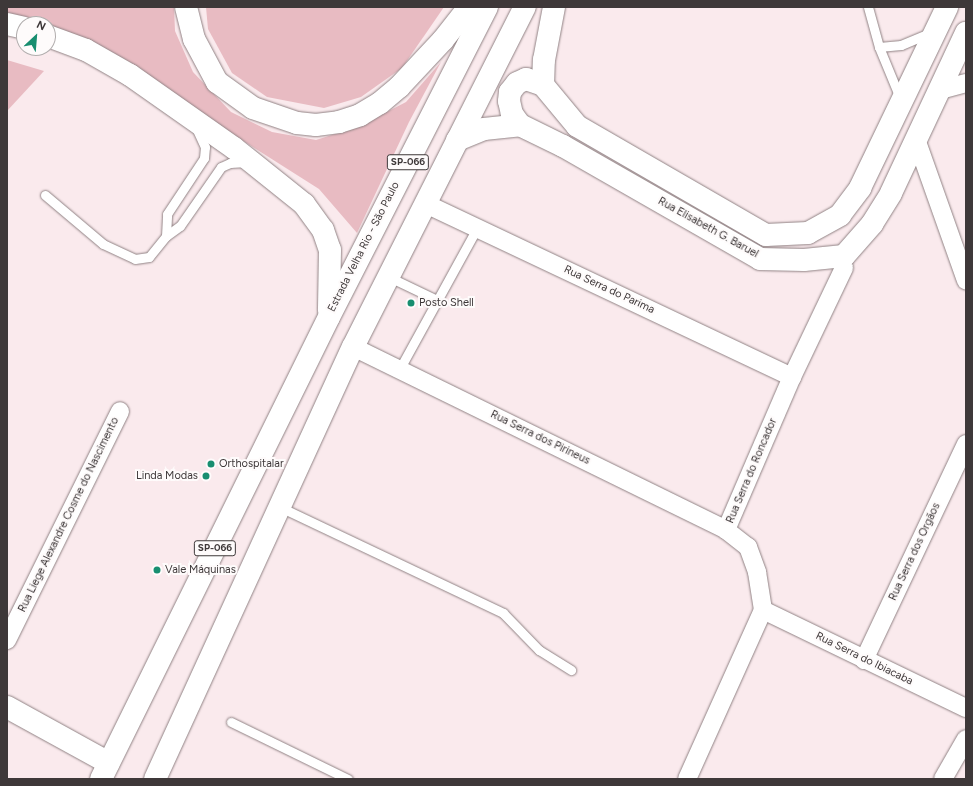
<!DOCTYPE html>
<html>
<head>
<meta charset="utf-8">
<style>
	body { margin:0 }
	#map { position:relative; width:973px; height:786px; overflow:hidden; background:#faeaed; font-family:Figtree,sans-serif }
	div>[style] { position:absolute }
	.green>* { inset:0; background:#e8bbc2 }
	.roads { filter:drop-shadow(0 0 1px #908284) drop-shadow(0 0 1px #908284) }
	.service>* { height:9px; margin:-4.5px; padding:0 4.5px; transform-origin:4.5px; border-radius:4.5px; background:#fff }
	.minor>* { height:18px; margin:-9px; padding:0 9px; transform-origin:9px; border-radius:9px; background:#fff }
	.tertiary>* { height:22px; margin:-11px; padding:0 11px; transform-origin:11px; border-radius:11px; background:#fff }
	.primary>* { height:22px; margin:-11px; padding:0 11px; transform-origin:11px; border-radius:11px; background:#fff }
	.trunk>* { height:22px; margin:-11px; padding:0 11px; transform-origin:11px; border-radius:11px; background:#fff }
	.dots>* { width:11px; height:11px; translate:-50% -50%; box-sizing:border-box; border:2px solid #fefbfb; border-radius:50% }
	span { translate:-50% -50%; white-space:nowrap; text-align:center; line-height:1.15; -webkit-text-stroke:4px #fefbfb; paint-order:stroke }
	.shield-label span { padding:1px 3px; background:#fefbfb; border:1px solid; border-radius:3px; -webkit-text-stroke-width:0 }
	.shield-label { font-size:10px; color:#3e3839; font-weight:700 }
	.street-label { font-size:11px; color:#3e3839 }
	.poi-label { font-size:11px; color:#3e3839 }
	.left { translate:0 -50%; text-align:left }
	.right { translate:-100% -50%; text-align:right }
	.frame { position:absolute; inset:0; border:8px solid #3e3839; pointer-events:none }
	.north { position:absolute; left:16px; top:16px; width:40px; height:40px; box-sizing:border-box; background:#fefbfb; border:1px solid #b1adad; border-radius:50%; rotate:26deg; font-size:11px; font-weight:700; line-height:16px; text-align:center; color:#3e3839 }
	.north::after { content:''; display:block; margin:auto; width:14px; height:18px; background:#188e70; clip-path:polygon(50% 0,100% 100%,50% 72%,0 100%) }
</style>
</head>
<body>
<div id="map">
	<div class="green">
		<i style="clip-path:polygon(7px 7px,174px 7px,175px 31px,193px 72px,231px 112px,272px 132px,316px 140px,360px 126px,406px 102px,441px 62px,409px 122px,357px 233px,319px 189px,88px 42px,48px 28px,48px 24px,35px 24px,7px 16px)"></i>
		<i style="clip-path:polygon(206px 7px,444px 7px,402px 68px,361px 97px,324px 108px,267px 97px,232px 73px,208px 29px)"></i>
		<i style="clip-path:polygon(7px 60px,44px 71px,7px 111px)"></i>
	</div>
	<div class="roads">
		<div class="service">
			<i style="left:868px;top:7px;width:41px;rotate:74.6deg"></i>
			<i style="left:879px;top:47px;width:55px;rotate:67.6deg"></i>
			<i style="left:879px;top:47px;width:22px;rotate:-5deg"></i>
			<i style="left:901px;top:45px;width:30px;rotate:-23deg"></i>
			<i style="left:45px;top:195px;width:76px;rotate:40.2deg"></i>
			<i style="left:103px;top:244px;width:35px;rotate:25deg"></i>
			<i style="left:135px;top:259px;width:14px;rotate:-8deg"></i>
			<i style="left:149px;top:257px;width:27px;rotate:-51deg"></i>
			<i style="left:166px;top:236px;width:17px;rotate:-36deg"></i>
			<i style="left:180px;top:226px;width:72px;rotate:-55.2deg"></i>
			<i style="left:221px;top:167px;width:10px;rotate:-24deg"></i>
			<i style="left:230px;top:163px;width:17px;rotate:-3deg"></i>
			<i style="left:166px;top:236px;width:22px;rotate:-87deg"></i>
			<i style="left:167px;top:214px;width:67px;rotate:-56.5deg"></i>
			<i style="left:204px;top:158px;width:11px;rotate:-85deg"></i>
			<i style="left:205px;top:147px;width:21px;rotate:-115deg"></i>
			<i style="left:389px;top:277px;width:55px;rotate:25.6deg"></i>
			<i style="left:399px;top:370px;width:162px;rotate:-61.2deg"></i>
			<i style="left:280px;top:507px;width:247px;rotate:25.4deg"></i>
			<i style="left:503px;top:613px;width:52px;rotate:45.8deg"></i>
			<i style="left:539px;top:650px;width:38px;rotate:32deg"></i>
			<i style="left:231px;top:722px;width:130px;rotate:26deg"></i>
		</div>
		<div class="minor">
			<i style="left:940px;top:90px;width:27px;rotate:-15deg"></i>
			<i style="left:916px;top:139px;width:150px;rotate:70.5deg"></i>
			<i style="left:426px;top:204px;width:405px;rotate:25.3deg"></i>
			<i style="left:353px;top:347px;width:415px;rotate:26.1deg"></i>
			<i style="left:726px;top:530px;width:28px;rotate:38deg"></i>
			<i style="left:748px;top:547px;width:27px;rotate:70deg"></i>
			<i style="left:757px;top:572px;width:38px;rotate:81deg"></i>
			<i style="left:763px;top:610px;width:185px;rotate:114.2deg"></i>
			<i style="left:726px;top:530px;width:167px;rotate:-66.7deg"></i>
			<i style="left:792px;top:377px;width:121px;rotate:-64.5deg"></i>
			<i style="left:763px;top:610px;width:225px;rotate:25.8deg"></i>
			<i style="left:7px;top:640px;width:255px;rotate:-63.7deg"></i>
			<i style="left:864px;top:660px;width:239px;rotate:-64.7deg"></i>
			<i style="left:943px;top:779px;width:46px;rotate:-60.1deg"></i>
		</div>
		<div class="tertiary">
			<i style="left:7px;top:707px;width:116px;rotate:28.8deg"></i>
		</div>
		<div class="primary">
			<i style="left:7px;top:24px;width:17px;rotate:13deg"></i>
			<i style="left:48px;top:36px;width:40px;rotate:20.2deg"></i>
			<i style="left:86px;top:50px;width:51px;rotate:29.6deg"></i>
			<i style="left:130px;top:75px;width:127px;rotate:35.1deg"></i>
			<i style="left:234px;top:148px;width:90px;rotate:38.7deg"></i>
			<i style="left:304px;top:204px;width:32px;rotate:54deg"></i>
			<i style="left:323px;top:230px;width:21px;rotate:71deg"></i>
			<i style="left:330px;top:250px;width:60px;rotate:91deg"></i>
			<i style="left:543px;top:85px;width:25px;rotate:-88deg"></i>
			<i style="left:544px;top:60px;width:54px;rotate:-79.3deg"></i>
			<i style="left:520px;top:125px;width:14px;rotate:-126deg"></i>
			<i style="left:512px;top:114px;width:13px;rotate:-103deg"></i>
			<i style="left:509px;top:101px;width:9px;rotate:-84deg"></i>
			<i style="left:510px;top:92px;width:11px;rotate:-52deg"></i>
			<i style="left:517px;top:83px;width:10px;rotate:-24deg"></i>
			<i style="left:526px;top:79px;width:18px;rotate:19deg"></i>
			<i style="left:543px;top:85px;width:53px;rotate:50.3deg"></i>
			<i style="left:577px;top:126px;width:218px;rotate:30deg"></i>
			<i style="left:766px;top:235px;width:42px;rotate:-2.7deg"></i>
			<i style="left:808px;top:233px;width:37px;rotate:-29deg"></i>
			<i style="left:840px;top:215px;width:34px;rotate:-53deg"></i>
			<i style="left:860px;top:188px;width:201px;rotate:-64.3deg"></i>
			<i style="left:457px;top:140px;width:29px;rotate:-22deg"></i>
			<i style="left:484px;top:129px;width:36px;rotate:-6deg"></i>
			<i style="left:520px;top:125px;width:48px;rotate:26deg"></i>
			<i style="left:563px;top:146px;width:227px;rotate:29.8deg"></i>
			<i style="left:760px;top:259px;width:44px;rotate:1.3deg"></i>
			<i style="left:804px;top:260px;width:40px;rotate:-5.7deg"></i>
			<i style="left:844px;top:256px;width:43px;rotate:-48.8deg"></i>
			<i style="left:872px;top:224px;width:36px;rotate:-58deg"></i>
			<i style="left:891px;top:193px;width:177px;rotate:-64.9deg"></i>
			<i style="left:101px;top:779px;width:515px;rotate:-63.73deg"></i>
			<i style="left:329px;top:317px;width:348px;rotate:-63deg"></i>
			<i style="left:155px;top:779px;width:475px;rotate:-65.4deg"></i>
			<i style="left:353px;top:347px;width:381px;rotate:-63.2deg"></i>
		</div>
		<div class="trunk">
			<i style="left:186px;top:7px;width:33px;rotate:76deg"></i>
			<i style="left:194px;top:39px;width:49px;rotate:61.9deg"></i>
			<i style="left:217px;top:82px;width:44px;rotate:35.8deg"></i>
			<i style="left:253px;top:108px;width:46px;rotate:18.8deg"></i>
			<i style="left:297px;top:123px;width:19px;rotate:6deg"></i>
			<i style="left:316px;top:125px;width:23px;rotate:-7deg"></i>
			<i style="left:339px;top:122px;width:22px;rotate:-18deg"></i>
			<i style="left:360px;top:115px;width:23px;rotate:-31deg"></i>
			<i style="left:380px;top:103px;width:25px;rotate:-40deg"></i>
			<i style="left:399px;top:87px;width:64px;rotate:-46.9deg"></i>
			<i style="left:443px;top:40px;width:42px;rotate:-51.8deg"></i>
		</div>
	</div>
	<div class="dots">
		<i style="left:411px;top:303px;background:#188e70"></i>
		<i style="left:211px;top:464px;background:#188e70"></i>
		<i style="left:206px;top:476px;background:#188e70"></i>
		<i style="left:157px;top:570px;background:#188e70"></i>
	</div>
	<div class="shield-label">
		<span style="left:408px;top:162px">SP-066</span>
		<span style="left:215px;top:548px">SP-066</span>
	</div>
	<div class="street-label">
		<span style="left:708px;top:228px;rotate:29deg">Rua Elisabeth G. Baruel</span>
		<span style="left:364px;top:247px;rotate:-63deg">Estrada Velha Rio - São Paulo</span>
		<span style="left:609px;top:290px;rotate:25deg">Rua Serra do Parima</span>
		<span style="left:540px;top:438px;rotate:26deg">Rua Serra dos Pirineus</span>
		<span style="left:752px;top:471px;rotate:-67deg">Rua Serra do Roncador</span>
		<span style="left:69px;top:515px;rotate:-64deg">Rua Liege Alexandre Cosme do Nascimento</span>
		<span style="left:915px;top:552px;rotate:-65deg">Rua Serra dos Orgãos</span>
		<span style="left:864px;top:659px;rotate:26deg">Rua Serra do Ibiacaba</span>
	</div>
	<div class="poi-label">
		<span class="left" style="left:419px;top:303px">Posto Shell</span>
		<span class="left" style="left:219px;top:464px">Orthospitalar</span>
		<span class="right" style="left:198px;top:476px">Linda Modas</span>
		<span class="left" style="left:165px;top:570px">Vale Máquinas</span>
	</div>
	<div class="frame"></div>
	<div class="north">N</div>
</div>
</body>
</html>
